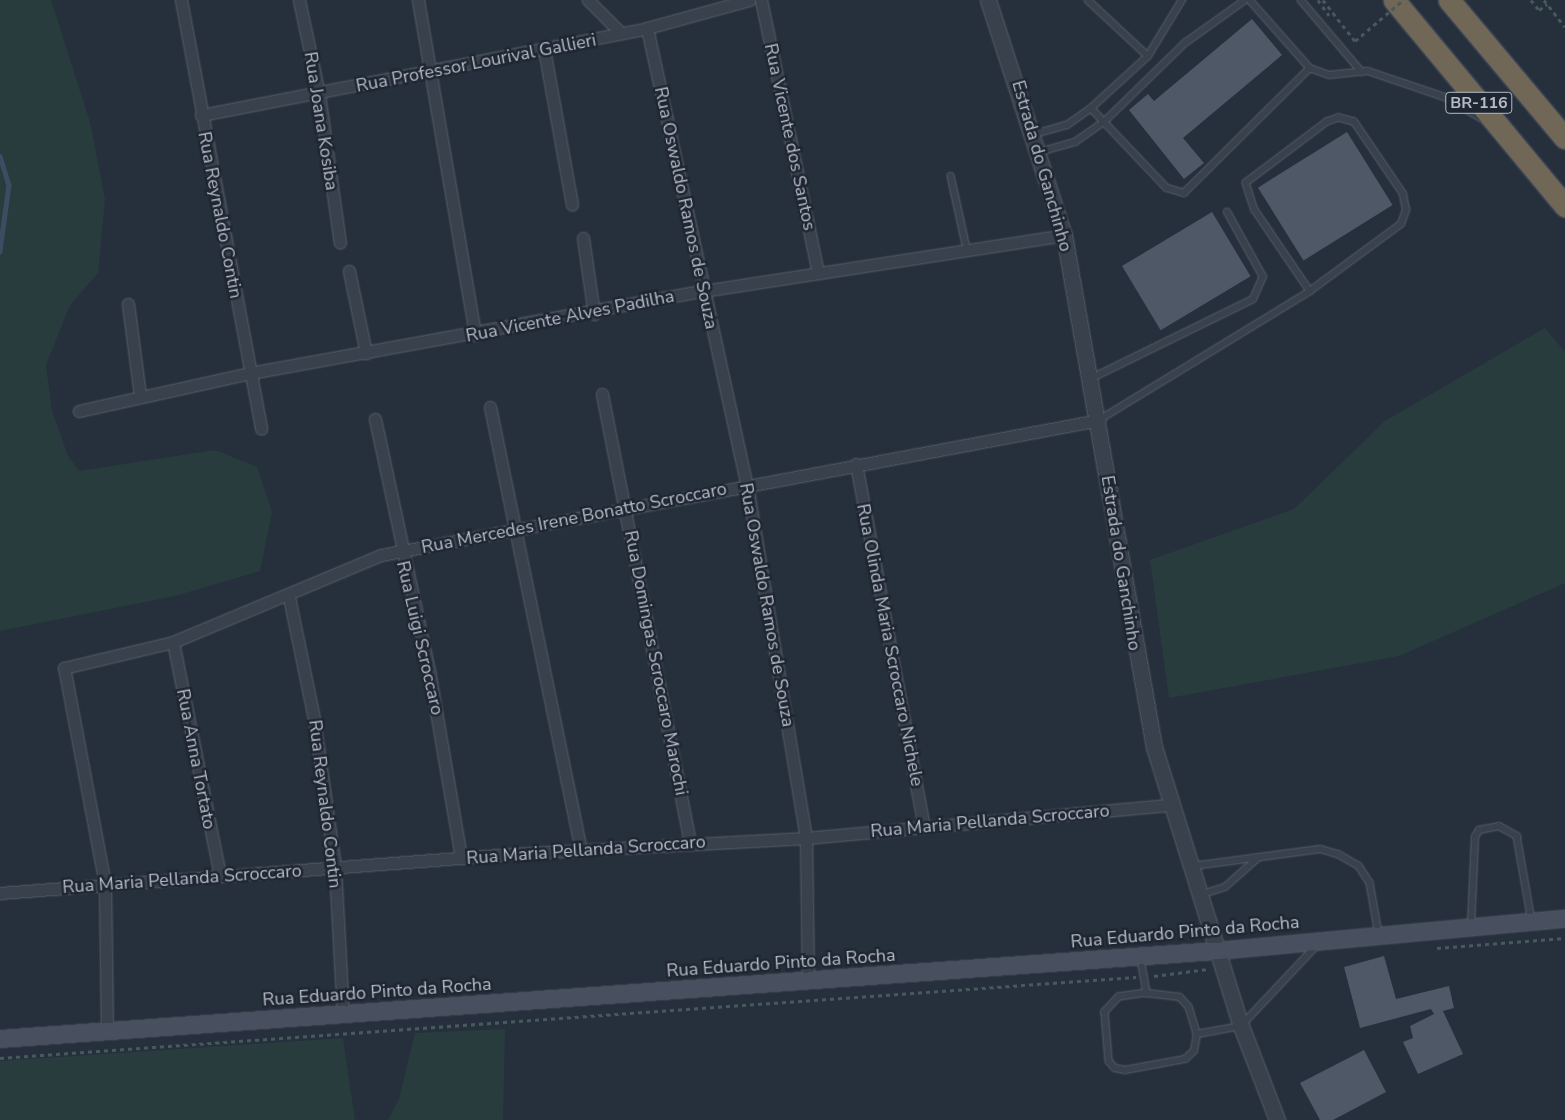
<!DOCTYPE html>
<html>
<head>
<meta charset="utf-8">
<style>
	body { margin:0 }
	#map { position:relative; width:1565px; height:1120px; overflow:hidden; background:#262f3c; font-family:"Nunito Sans",sans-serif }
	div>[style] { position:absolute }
	.green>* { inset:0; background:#283c3e }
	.stream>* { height:4.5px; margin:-2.25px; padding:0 2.25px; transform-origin:2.25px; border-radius:2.25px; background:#3c4d63 }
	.building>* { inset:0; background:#4f5866; transform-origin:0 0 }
	.path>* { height:2.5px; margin-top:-1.25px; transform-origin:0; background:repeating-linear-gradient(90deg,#47595c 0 4px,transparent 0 8px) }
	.roads { filter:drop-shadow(0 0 1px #575f6a) drop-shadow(0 0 1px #575f6a) }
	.service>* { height:5.5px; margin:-2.75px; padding:0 2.75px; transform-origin:2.75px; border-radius:2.75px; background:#39414c }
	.minor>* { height:11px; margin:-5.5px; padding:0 5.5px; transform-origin:5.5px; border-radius:5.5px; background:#39414c }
	.tertiary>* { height:15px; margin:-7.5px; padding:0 7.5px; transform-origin:7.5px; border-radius:7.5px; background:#39414c }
	.secondary>* { height:16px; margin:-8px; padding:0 8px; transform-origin:8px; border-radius:8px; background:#48505f }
	.motorway>* { height:21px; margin:-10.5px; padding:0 10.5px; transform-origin:10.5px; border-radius:10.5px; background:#716757 }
	.path-bridge>* { height:2.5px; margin-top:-1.25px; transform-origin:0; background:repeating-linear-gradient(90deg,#47595c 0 4px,transparent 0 8px) }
	span { translate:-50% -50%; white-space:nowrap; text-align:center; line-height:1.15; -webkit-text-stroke:5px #1e2631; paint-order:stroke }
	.shield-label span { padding:1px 4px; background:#1e2631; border:1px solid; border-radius:4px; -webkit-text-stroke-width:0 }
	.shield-label { font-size:16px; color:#b5bcc7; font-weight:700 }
	.street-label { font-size:18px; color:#b5bcc7 }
</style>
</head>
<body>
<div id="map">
	<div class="green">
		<i style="clip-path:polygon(0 0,51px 0,90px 122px,105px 199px,98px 273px,70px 305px,46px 365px,52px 411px,68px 456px,79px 471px,215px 450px,257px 467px,272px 512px,260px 571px,175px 596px,0 631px)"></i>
		<i style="clip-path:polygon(1545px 328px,1565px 352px,1565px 583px,1399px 656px,1169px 698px,1150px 560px,1294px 509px,1385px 421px)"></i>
		<i style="clip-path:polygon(505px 1029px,503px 1120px,388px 1120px,399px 1099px,415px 1033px)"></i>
		<i style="clip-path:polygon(343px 1038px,355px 1120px,0 1120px,0 1061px)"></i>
	</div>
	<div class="stream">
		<i style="left:0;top:156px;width:30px;rotate:73deg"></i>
		<i style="left:9px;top:185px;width:67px;rotate:97.8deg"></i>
	</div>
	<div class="building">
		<i style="clip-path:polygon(1252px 19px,1282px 55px,1183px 138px,1204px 163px,1184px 179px,1129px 110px,1148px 94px,1154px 101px)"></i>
		<i style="left:1347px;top:132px;width:86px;height:105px;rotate:58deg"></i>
		<i style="left:1212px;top:212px;width:75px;height:105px;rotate:59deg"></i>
		<i style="clip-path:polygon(1384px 956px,1396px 999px,1449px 986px,1454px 1008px,1443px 1011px,1463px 1054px,1418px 1074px,1403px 1042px,1413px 1038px,1410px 1026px,1434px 1014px,1431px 1009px,1360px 1028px,1344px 967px)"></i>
		<i style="clip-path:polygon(1364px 1050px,1386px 1092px,1333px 1120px,1320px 1120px,1300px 1083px)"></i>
	</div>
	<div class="path">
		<i style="left:1318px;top:0;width:19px;rotate:54deg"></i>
		<i style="left:1531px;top:0;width:13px;rotate:51deg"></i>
		<i style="left:1539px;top:10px;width:10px;rotate:-37deg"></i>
		<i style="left:1544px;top:0;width:34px;rotate:52deg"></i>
		<i style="left:1437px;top:948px;width:128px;rotate:-4.5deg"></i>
		<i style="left:1154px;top:976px;width:54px;rotate:-7.4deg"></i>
		<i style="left:0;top:1058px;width:1139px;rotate:-4.08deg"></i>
	</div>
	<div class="roads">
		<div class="service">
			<i style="left:1088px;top:0;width:82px;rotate:43deg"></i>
			<i style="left:1250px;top:0;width:91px;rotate:48.6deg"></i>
			<i style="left:1310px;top:68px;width:20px;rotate:20deg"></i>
			<i style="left:1329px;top:75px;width:39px;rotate:-6deg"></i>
			<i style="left:1368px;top:71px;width:81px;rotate:18.7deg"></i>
			<i style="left:1445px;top:97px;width:42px;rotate:30.3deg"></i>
			<i style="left:1301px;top:0;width:94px;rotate:49.7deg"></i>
			<i style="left:1091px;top:108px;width:110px;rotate:46.5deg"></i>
			<i style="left:1167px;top:188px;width:18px;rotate:16deg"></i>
			<i style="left:1184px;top:193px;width:177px;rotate:-44.8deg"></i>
			<i style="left:1035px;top:134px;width:33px;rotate:-16deg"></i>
			<i style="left:1067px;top:125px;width:29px;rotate:-35deg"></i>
			<i style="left:1091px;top:108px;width:77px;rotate:-42.4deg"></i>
			<i style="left:1148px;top:56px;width:66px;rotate:-58.7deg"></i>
			<i style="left:1040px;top:152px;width:36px;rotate:-16deg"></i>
			<i style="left:1075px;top:142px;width:35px;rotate:-35deg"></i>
			<i style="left:1104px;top:122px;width:113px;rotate:-44.3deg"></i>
			<i style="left:1185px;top:43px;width:74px;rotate:-35.6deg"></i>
			<i style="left:951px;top:176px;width:75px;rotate:77.6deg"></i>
			<i style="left:1092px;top:378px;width:179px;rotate:-26.1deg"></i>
			<i style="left:1253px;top:299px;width:24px;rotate:-66deg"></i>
			<i style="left:1263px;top:277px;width:74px;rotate:-119deg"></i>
			<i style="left:1099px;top:420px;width:247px;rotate:-31.4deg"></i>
			<i style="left:1310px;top:291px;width:113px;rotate:-36.4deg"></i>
			<i style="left:1401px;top:224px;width:15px;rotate:-70deg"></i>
			<i style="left:1406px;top:210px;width:16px;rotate:-101deg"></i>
			<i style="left:1403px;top:194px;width:87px;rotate:-124.2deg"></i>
			<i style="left:1354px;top:122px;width:16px;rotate:-165deg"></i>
			<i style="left:1339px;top:118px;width:13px;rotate:162deg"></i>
			<i style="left:1327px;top:122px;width:101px;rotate:143deg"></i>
			<i style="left:1246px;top:183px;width:28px;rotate:72deg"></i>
			<i style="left:1255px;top:210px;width:98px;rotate:55.8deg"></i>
			<i style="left:1193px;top:866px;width:128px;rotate:-7.6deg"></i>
			<i style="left:1320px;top:849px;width:19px;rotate:16deg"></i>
			<i style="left:1338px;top:854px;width:24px;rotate:30deg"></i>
			<i style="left:1359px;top:866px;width:20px;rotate:57deg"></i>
			<i style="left:1370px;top:883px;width:52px;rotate:80deg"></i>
			<i style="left:1200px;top:895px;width:26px;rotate:-18deg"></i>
			<i style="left:1225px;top:887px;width:44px;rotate:-41.3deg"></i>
			<i style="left:1471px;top:926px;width:89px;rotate:-87.4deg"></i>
			<i style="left:1475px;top:837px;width:8px;rotate:-60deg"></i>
			<i style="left:1479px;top:830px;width:20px;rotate:-11deg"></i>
			<i style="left:1499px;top:826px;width:21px;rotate:29deg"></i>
			<i style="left:1517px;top:836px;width:86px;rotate:80deg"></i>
			<i style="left:1141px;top:959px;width:35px;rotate:80deg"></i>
			<i style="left:1147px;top:993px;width:33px;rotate:7deg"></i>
			<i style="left:1180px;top:997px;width:13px;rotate:48deg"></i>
			<i style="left:1189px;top:1007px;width:28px;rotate:73deg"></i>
			<i style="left:1197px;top:1034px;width:45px;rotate:-10.3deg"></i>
			<i style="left:1241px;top:1026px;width:111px;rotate:-46.8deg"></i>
			<i style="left:1147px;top:993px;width:28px;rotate:172deg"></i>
			<i style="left:1119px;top:997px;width:21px;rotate:133deg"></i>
			<i style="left:1105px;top:1012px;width:49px;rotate:85.3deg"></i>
			<i style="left:1109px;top:1061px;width:9px;rotate:49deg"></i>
			<i style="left:1115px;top:1068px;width:10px;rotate:11deg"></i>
			<i style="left:1125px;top:1070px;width:61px;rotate:-10.4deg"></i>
			<i style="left:1185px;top:1059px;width:12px;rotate:-42deg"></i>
			<i style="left:1194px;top:1051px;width:17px;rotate:-80deg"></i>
		</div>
		<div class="minor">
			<i style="left:181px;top:0;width:436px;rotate:79.4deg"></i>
			<i style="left:299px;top:0;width:96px;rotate:78deg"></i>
			<i style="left:319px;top:94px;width:150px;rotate:82deg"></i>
			<i style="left:418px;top:0;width:340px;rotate:80.3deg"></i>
			<i style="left:588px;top:0;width:47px;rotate:45deg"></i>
			<i style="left:761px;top:0;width:279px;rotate:78.2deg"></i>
			<i style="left:647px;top:28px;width:468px;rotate:77.7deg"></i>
			<i style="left:747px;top:485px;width:358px;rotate:80.5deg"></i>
			<i style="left:806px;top:838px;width:143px;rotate:89.2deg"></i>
			<i style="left:544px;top:49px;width:158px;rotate:79.8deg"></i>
			<i style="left:201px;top:115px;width:454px;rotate:-11deg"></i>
			<i style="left:647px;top:28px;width:106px;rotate:-15.4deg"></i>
			<i style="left:583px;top:238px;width:77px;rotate:81.8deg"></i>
			<i style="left:349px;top:271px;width:84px;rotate:78.3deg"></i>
			<i style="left:128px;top:304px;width:92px;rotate:82.5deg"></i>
			<i style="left:602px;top:394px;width:459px;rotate:78.9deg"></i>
			<i style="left:490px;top:407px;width:452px;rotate:78.4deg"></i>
			<i style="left:79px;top:411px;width:175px;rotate:-12.5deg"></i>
			<i style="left:250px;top:373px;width:460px;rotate:-10.3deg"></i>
			<i style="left:703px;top:291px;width:365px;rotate:-8.8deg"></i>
			<i style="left:375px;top:419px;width:257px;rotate:77.9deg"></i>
			<i style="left:429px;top:670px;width:191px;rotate:80.3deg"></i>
			<i style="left:856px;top:464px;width:369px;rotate:79.4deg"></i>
			<i style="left:289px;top:597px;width:125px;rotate:78.4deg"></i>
			<i style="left:314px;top:719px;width:149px;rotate:81.9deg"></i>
			<i style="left:335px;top:867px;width:147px;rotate:86.9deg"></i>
			<i style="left:173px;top:642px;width:239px;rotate:78.6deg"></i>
			<i style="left:0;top:893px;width:512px;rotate:-4.36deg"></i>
			<i style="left:511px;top:854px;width:295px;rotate:-3.1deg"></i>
			<i style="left:806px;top:838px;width:367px;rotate:-5.2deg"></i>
			<i style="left:107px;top:1031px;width:147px;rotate:-90.8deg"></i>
			<i style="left:105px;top:884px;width:220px;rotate:-100.7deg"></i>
			<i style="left:64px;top:668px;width:112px;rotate:-13.4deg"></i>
			<i style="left:173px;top:642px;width:225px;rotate:-22.7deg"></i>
			<i style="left:381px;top:555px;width:731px;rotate:-10.65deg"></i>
		</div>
		<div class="tertiary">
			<i style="left:988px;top:0;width:247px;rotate:72.1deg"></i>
			<i style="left:1064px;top:235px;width:520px;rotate:80.03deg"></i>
			<i style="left:1154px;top:747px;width:292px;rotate:72.7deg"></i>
			<i style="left:1241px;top:1026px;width:101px;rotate:69deg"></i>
		</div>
		<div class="secondary">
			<i style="left:0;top:1039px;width:1220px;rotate:-4.14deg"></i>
			<i style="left:1217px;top:951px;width:349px;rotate:-5.3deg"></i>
		</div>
		<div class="motorway">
			<i style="left:1394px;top:0;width:268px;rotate:50.3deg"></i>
			<i style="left:1449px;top:0;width:180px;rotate:50deg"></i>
		</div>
	</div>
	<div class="path-bridge">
		<i style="left:1323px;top:0;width:52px;rotate:52deg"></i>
		<i style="left:1355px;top:41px;width:63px;rotate:-40.5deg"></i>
	</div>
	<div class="shield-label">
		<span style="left:1479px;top:103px">BR-116</span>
	</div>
	<div class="street-label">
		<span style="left:476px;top:63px;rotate:-11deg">Rua Professor Lourival Gallieri</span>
		<span style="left:321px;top:121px;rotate:81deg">Rua Joana Kosiba</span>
		<span style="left:790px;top:137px;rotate:78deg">Rua Vicente dos Santos</span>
		<span style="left:1042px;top:166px;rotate:74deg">Estrada do Ganchinho</span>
		<span style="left:686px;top:208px;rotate:78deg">Rua Oswaldo Ramos de Souza</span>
		<span style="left:220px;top:215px;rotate:79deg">Rua Reynaldo Contin</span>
		<span style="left:570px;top:316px;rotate:-11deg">Rua Vicente Alves Padilha</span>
		<span style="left:574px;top:518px;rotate:-11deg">Rua Mercedes Irene Bonatto Scroccaro</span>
		<span style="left:1121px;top:563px;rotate:81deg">Estrada do Ganchinho</span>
		<span style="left:767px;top:605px;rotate:80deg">Rua Oswaldo Ramos de Souza</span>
		<span style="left:420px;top:638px;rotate:77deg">Rua Luigi Scroccaro</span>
		<span style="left:890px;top:645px;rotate:79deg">Rua Olinda Maria Scroccaro Nichele</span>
		<span style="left:656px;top:663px;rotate:79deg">Rua Domingas Scroccaro Marochi</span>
		<span style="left:196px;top:759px;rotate:79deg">Rua Anna Tortato</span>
		<span style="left:325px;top:804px;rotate:83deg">Rua Reynaldo Contin</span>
		<span style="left:990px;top:821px;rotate:-5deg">Rua Maria Pellanda Scroccaro</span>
		<span style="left:586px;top:850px;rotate:-4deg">Rua Maria Pellanda Scroccaro</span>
		<span style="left:182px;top:879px;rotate:-4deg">Rua Maria Pellanda Scroccaro</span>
		<span style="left:1185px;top:932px;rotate:-5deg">Rua Eduardo Pinto da Rocha</span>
		<span style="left:781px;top:963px;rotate:-4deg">Rua Eduardo Pinto da Rocha</span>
		<span style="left:377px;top:992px;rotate:-4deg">Rua Eduardo Pinto da Rocha</span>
	</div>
</div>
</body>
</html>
